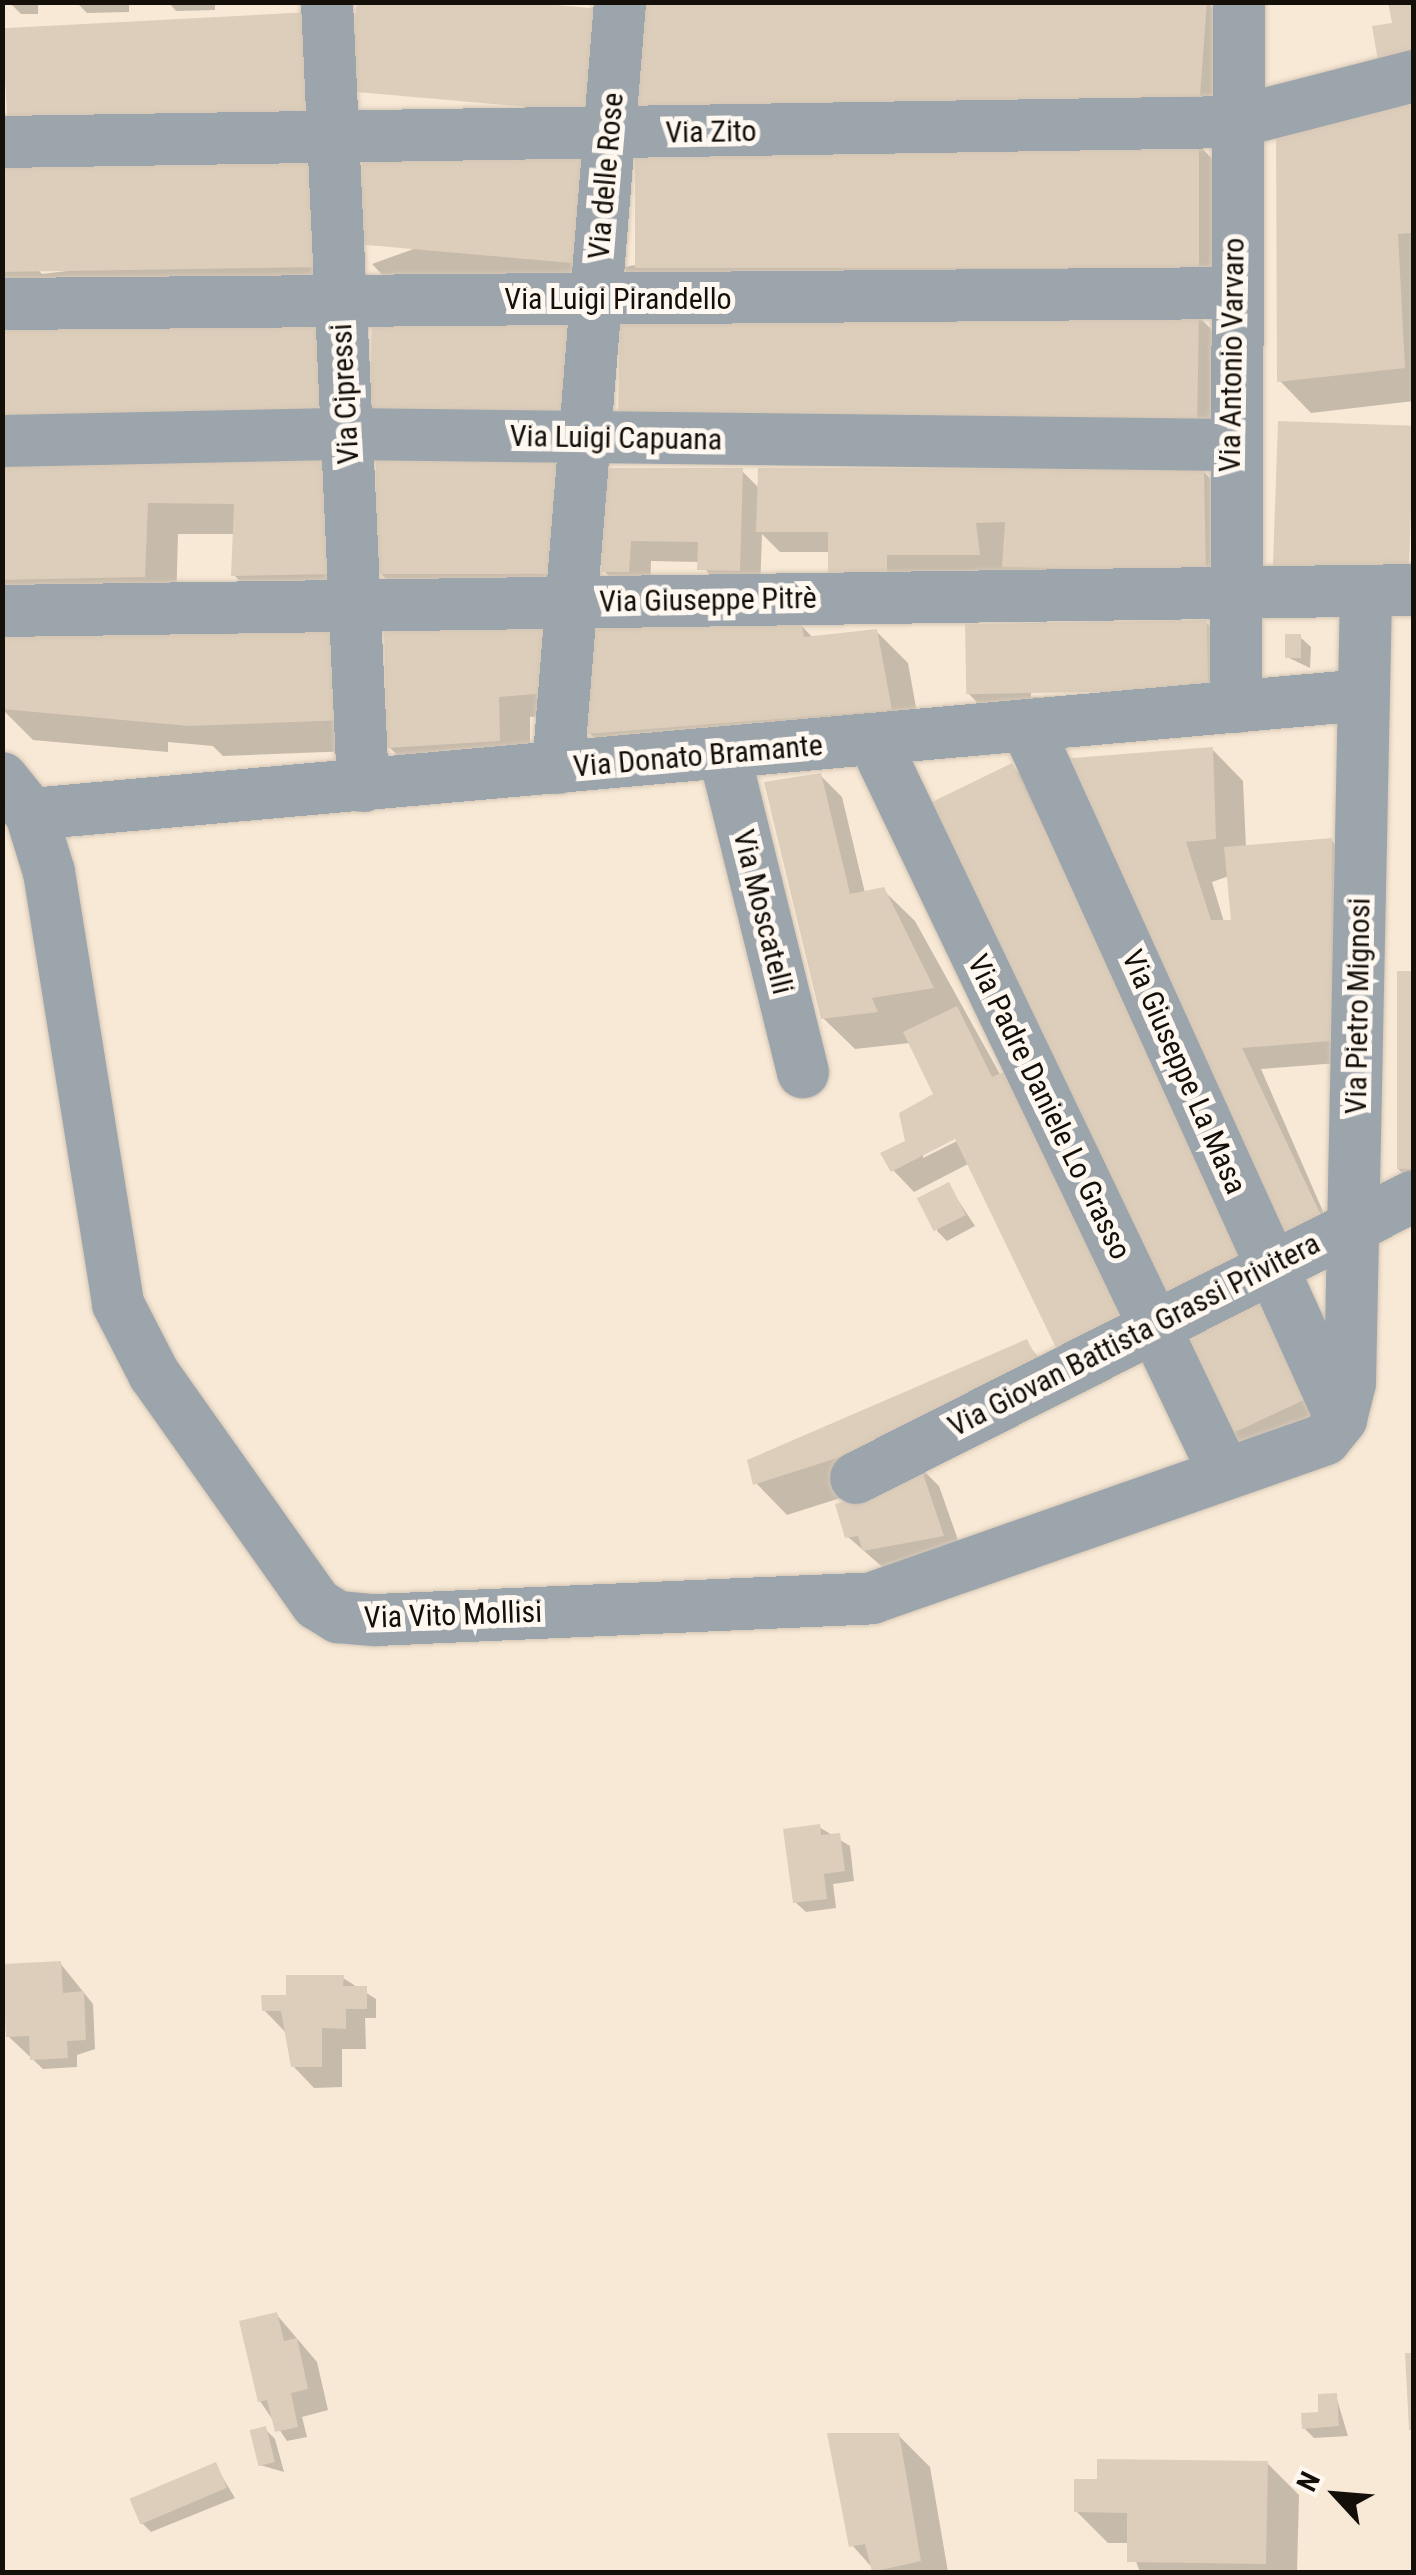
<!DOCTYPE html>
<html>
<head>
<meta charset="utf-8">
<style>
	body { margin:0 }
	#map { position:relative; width:1416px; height:2575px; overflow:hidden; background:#f8e9d6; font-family:"Roboto Condensed",sans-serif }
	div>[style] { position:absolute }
	.shadow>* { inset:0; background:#0003 }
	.building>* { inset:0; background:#ddcebb; transform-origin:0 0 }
	.roads { filter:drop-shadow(0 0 2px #d4c6b5) drop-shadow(0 0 2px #d4c6b5) }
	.street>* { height:52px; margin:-26px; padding:0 26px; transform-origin:26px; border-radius:26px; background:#9da5ac }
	span { translate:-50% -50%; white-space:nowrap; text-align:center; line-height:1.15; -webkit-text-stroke:10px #fef8f0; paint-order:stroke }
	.street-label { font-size:30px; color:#140f09 }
	.frame { position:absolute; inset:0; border:5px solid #140f09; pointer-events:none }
	.north { position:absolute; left:1286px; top:2445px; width:100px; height:100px; -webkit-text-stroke:8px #fef8f0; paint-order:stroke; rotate:296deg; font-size:28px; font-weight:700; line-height:40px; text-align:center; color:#140f09 }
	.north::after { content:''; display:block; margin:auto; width:35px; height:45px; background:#140f09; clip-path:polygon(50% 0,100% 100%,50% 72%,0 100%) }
</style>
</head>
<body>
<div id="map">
	<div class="shadow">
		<i style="clip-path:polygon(9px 2px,38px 2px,38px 14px,21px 14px)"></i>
		<i style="clip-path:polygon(76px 2px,129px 2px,129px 12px,87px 13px)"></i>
		<i style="clip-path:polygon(168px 2px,215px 2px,215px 10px,176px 11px)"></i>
		<i style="clip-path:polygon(1207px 2px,1228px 23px,1221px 117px,873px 3px)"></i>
		<i style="clip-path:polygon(1414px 106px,1414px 401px,1311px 413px,1280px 381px)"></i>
		<i style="clip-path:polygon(1198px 144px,1219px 166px,1219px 288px,652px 299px,621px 268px)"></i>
		<i style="clip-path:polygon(evenodd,2px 169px,341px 199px,309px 298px,2px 286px,2px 169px,92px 268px,42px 274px,37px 269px,92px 268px)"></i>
		<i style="clip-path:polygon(596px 183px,588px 273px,393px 286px,372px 264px)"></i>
		<i style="clip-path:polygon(1198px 316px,1219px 337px,1220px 440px,1072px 439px)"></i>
		<i style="clip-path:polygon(238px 458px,348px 584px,255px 596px,234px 575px,235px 534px,178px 534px,176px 608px,2px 611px,2px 461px)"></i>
		<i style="clip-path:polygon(379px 460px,581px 592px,412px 604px,380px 573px)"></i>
		<i style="clip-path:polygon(608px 471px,742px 471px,760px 489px,1203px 471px,1234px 503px,1236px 603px,871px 615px,830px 552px,780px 552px,762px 534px,760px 591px,721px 590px,700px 562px,651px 561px,650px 592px,625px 592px,604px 571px)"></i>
		<i style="clip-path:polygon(evenodd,1206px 622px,1238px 654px,1239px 721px,990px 716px,969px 694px,1206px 622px,1031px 692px,1221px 692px,1031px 697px,1031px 692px)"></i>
		<i style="clip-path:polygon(800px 624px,814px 639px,876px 631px,908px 663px,922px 741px,610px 754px,589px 733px)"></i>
		<i style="clip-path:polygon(547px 628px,567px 714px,530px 717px,530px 772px,421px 778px,389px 747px)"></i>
		<i style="clip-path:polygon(342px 629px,378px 750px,223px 756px,213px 746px,168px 742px,168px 752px,33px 740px,2px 709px,2px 686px)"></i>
		<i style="clip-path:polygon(1300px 637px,1311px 647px,1310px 668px,1287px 657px)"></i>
		<i style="clip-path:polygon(evenodd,1212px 749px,1243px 781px,1246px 848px,1331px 840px,1353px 861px,1351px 1062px,1261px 1069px,1335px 1239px,1303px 1254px,1064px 761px,1212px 749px,1229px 876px,1233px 922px,1224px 922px,1212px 882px,1229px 876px)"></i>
		<i style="clip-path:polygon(1011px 765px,1032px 787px,1332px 1418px,1250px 1455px,1229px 1434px)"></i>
		<i style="clip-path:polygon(evenodd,821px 776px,842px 797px,865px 893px,883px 890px,915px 921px,1001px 1076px,970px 1163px,914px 1192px,893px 1170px,936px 1095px,910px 1043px,855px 1049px,823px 1018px,821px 776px,965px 1131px,967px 1136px,923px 1158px,923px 1153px,965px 1131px)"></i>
		<i style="clip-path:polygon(1414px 974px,1414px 1184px,1397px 1168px)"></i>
		<i style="clip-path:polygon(948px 1185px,975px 1226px,947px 1241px,937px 1231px)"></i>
		<i style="clip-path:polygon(1026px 1342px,1071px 1399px,924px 1471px,939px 1486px,964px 1557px,887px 1571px,847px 1536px,878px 1486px,787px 1515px,756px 1483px)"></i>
		<i style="clip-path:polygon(819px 1827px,850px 1846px,854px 1881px,833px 1884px,836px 1908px,806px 1912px,795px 1902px)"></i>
		<i style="clip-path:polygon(60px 1963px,93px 2004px,95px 2049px,77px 2055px,77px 2067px,43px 2069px,8px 2036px)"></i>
		<i style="clip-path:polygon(343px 1978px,376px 1999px,376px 2018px,365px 2018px,366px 2049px,342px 2049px,342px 2087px,314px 2088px,293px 2066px,293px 2040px,264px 2010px)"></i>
		<i style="clip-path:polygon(277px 2315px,317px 2362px,328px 2410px,302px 2417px,307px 2437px,287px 2441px,260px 2401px)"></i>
		<i style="clip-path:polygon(1336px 2396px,1348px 2436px,1314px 2438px,1304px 2428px)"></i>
		<i style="clip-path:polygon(265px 2429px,275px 2439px,284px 2472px,260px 2465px)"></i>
		<i style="clip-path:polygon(898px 2435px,930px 2467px,948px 2572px,876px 2572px,852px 2545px)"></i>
		<i style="clip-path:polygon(1267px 2463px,1299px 2495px,1297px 2572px,1140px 2572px,1129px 2543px,1108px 2543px,1076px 2511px)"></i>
		<i style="clip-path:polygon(215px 2465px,235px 2498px,151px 2532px,141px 2522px)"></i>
	</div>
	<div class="building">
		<i style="clip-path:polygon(643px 2px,1207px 2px,1200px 96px,632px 115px)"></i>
		<i style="clip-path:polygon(1388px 2px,1414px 2px,1414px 54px,1378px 61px,1372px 26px,1392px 23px)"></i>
		<i style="left:601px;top:9px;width:104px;height:244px;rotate:95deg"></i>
		<i style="left:311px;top:12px;width:104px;height:309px;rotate:87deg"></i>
		<i style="clip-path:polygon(1414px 104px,1414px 233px,1398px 234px,1405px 368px,1277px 382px,1276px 128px)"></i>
		<i style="left:1199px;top:142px;width:126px;height:564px;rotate:90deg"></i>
		<i style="left:588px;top:155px;width:109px;height:224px;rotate:95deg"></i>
		<i style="clip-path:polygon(306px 160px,320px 176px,325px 267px,2px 272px,2px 166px)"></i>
		<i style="left:620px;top:307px;width:579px;height:107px;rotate:1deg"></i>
		<i style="left:372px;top:308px;width:203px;height:101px;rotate:1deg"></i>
		<i style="left:2px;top:314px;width:325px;height:101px;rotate:1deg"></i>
		<i style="left:1278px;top:421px;width:136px;height:151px;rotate:2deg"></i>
		<i style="clip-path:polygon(338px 454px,339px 574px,231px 576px,234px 504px,148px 503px,145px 577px,2px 580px,2px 459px)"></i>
		<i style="left:376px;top:457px;width:190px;height:117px"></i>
		<i style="clip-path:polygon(606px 468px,743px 468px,740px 571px,697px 570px,698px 542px,631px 541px,629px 572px,601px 572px)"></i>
		<i style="clip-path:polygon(758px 468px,1204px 469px,1206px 572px,1002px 567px,1005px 522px,976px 523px,980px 555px,887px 555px,887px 576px,828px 575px,828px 532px,756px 532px)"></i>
		<i style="left:1207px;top:620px;width:70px;height:242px;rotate:89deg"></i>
		<i style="clip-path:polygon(801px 622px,804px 637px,877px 629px,892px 710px,587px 734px,594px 626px)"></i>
		<i style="clip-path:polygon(343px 626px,347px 720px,189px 726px,2px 709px,3px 631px)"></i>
		<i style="clip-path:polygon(549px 626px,547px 693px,499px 697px,500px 741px,387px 748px,384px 628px)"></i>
		<i style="left:1301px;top:634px;width:24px;height:16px;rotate:90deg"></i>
		<i style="clip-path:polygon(1213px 747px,1216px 839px,1186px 842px,1211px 920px,1231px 920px,1224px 847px,1332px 838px,1331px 1041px,1242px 1048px,1327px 1228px,1291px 1246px,1060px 759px)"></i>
		<i style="left:1012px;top:763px;width:557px;height:102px;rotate:64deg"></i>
		<i style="clip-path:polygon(821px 773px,850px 894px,884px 887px,934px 988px,872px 998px,878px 1012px,821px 1019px,764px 782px)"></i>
		<i style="left:1397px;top:971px;width:17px;height:198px"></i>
		<i style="clip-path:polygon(957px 1006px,992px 1077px,1008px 1070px,1132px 1323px,1061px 1358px,955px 1139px,891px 1172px,880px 1153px,905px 1141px,899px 1113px,933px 1094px,903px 1032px)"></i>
		<i style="left:949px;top:1182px;width:37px;height:36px;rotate:63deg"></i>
		<i style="left:1266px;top:1293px;width:113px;height:95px;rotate:65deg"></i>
		<i style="clip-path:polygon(1027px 1339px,1041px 1367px,909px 1435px,753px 1485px,747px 1460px)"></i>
		<i style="clip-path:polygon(919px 1462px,944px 1536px,863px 1551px,858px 1536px,845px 1538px,835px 1504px,877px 1492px)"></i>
		<i style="clip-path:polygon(820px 1824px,821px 1835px,840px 1833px,845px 1871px,824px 1874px,827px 1899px,793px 1903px,783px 1829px)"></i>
		<i style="clip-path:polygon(61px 1961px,63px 1993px,84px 1991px,86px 2040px,67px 2041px,68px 2058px,30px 2060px,29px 2036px,6px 2037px,2px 1964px)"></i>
		<i style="clip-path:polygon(286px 1975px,344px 1975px,343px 1986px,367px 1986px,367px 2009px,346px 2009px,346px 2029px,322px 2028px,322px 2067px,291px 2067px,281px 2011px,262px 2011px,261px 1995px,286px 1995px)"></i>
		<i style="clip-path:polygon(277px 2312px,284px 2341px,297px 2338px,308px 2389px,291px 2393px,298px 2427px,275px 2432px,267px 2400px,258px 2402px,239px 2321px)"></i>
		<i style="clip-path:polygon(1405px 2353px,1414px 2353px,1414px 2430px,1409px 2430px)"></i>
		<i style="clip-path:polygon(1337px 2393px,1339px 2426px,1302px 2429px,1301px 2413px,1318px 2412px,1318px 2394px)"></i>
		<i style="left:266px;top:2426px;width:37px;height:17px;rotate:76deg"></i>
		<i style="clip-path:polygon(827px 2433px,899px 2433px,921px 2561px,872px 2572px,865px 2544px,849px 2547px)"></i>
		<i style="clip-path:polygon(1097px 2459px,1268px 2461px,1266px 2564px,1127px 2562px,1127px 2513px,1074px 2512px,1074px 2479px,1097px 2479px)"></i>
		<i style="left:216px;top:2462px;width:28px;height:94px;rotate:67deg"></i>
	</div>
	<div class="roads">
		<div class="street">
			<i style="left:327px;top:2px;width:785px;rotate:87.37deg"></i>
			<i style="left:2px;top:142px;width:1233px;rotate:-0.93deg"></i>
			<i style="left:1235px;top:122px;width:185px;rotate:-14.4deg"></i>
			<i style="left:2px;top:304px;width:1231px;rotate:-0.51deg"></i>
			<i style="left:2px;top:441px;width:345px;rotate:-1.2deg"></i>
			<i style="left:347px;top:434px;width:883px;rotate:0.71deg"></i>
			<i style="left:2px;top:611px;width:1412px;rotate:-0.85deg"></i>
			<i style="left:1236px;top:707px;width:705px;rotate:-89.76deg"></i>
			<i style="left:1026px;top:725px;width:762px;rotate:65.59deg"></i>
			<i style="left:873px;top:739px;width:815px;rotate:64.41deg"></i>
			<i style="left:724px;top:753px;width:329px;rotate:76.1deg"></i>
			<i style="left:558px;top:768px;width:769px;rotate:-85.37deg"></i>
			<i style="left:2px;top:778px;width:46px;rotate:51.1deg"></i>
			<i style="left:31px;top:814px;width:61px;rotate:72.8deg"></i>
			<i style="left:49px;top:872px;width:437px;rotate:80.9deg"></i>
			<i style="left:118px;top:1304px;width:79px;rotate:62.8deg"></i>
			<i style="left:154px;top:1374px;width:282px;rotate:54.7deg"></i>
			<i style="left:317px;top:1604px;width:25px;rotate:32deg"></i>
			<i style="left:338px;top:1617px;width:38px;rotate:5deg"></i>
			<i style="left:376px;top:1620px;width:496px;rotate:-2.5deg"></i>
			<i style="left:872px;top:1598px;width:480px;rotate:-19.3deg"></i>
			<i style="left:1325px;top:1439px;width:26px;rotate:-51deg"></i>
			<i style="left:1341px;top:1419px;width:37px;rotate:-76deg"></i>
			<i style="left:1350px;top:1383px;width:790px;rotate:-88.84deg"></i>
			<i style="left:31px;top:814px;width:1338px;rotate:-5.1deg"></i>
			<i style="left:856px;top:1478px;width:625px;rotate:-26.81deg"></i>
		</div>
	</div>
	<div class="street-label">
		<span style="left:711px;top:132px;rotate:-1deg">Via Zito</span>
		<span style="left:606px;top:176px;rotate:-85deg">Via delle Rose</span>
		<span style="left:618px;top:299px">Via Luigi Pirandello</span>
		<span style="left:1232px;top:355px;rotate:-89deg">Via Antonio Varvaro</span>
		<span style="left:345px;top:394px;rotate:-93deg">Via Cipressi</span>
		<span style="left:616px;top:438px;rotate:1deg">Via Luigi Capuana</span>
		<span style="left:708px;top:600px;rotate:-1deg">Via Giuseppe Pitrè</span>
		<span style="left:698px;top:756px;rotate:-5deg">Via Donato Bramante</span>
		<span style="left:763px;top:912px;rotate:76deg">Via Moscatelli</span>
		<span style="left:1358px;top:1006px;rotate:-89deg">Via Pietro Mignosi</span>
		<span style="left:1184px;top:1072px;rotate:66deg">Via Giuseppe La Masa</span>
		<span style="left:1049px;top:1107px;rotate:64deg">Via Padre Daniele Lo Grasso</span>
		<span style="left:1134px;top:1335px;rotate:-27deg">Via Giovan Battista Grassi Privitera</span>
		<span style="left:453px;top:1615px;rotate:-2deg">Via Vito Mollisi</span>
	</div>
	<div class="frame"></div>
	<div class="north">N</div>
</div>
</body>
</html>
